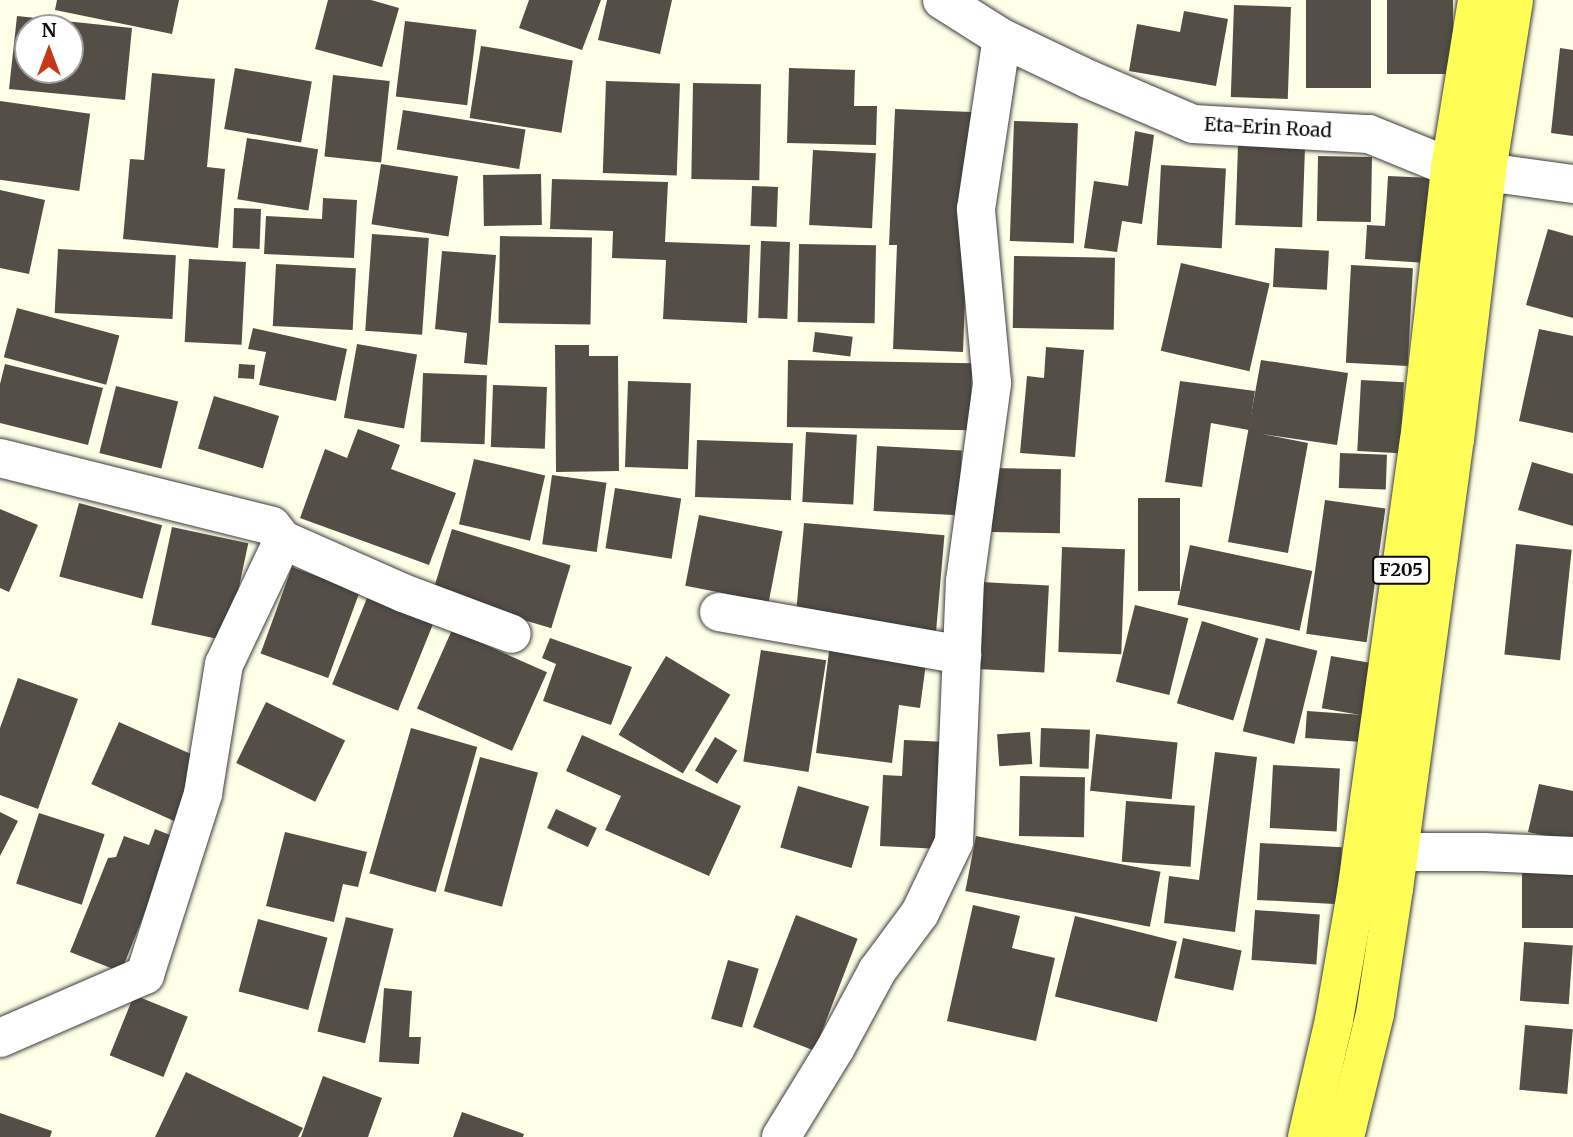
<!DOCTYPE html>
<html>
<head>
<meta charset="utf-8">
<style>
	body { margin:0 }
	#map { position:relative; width:1573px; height:1137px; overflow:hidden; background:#feffe7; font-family:Merriweather,serif }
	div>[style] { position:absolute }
	.building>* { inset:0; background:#544e46; transform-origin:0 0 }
	.roads { filter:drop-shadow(0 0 2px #3d3d3d) drop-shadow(0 0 2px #3d3d3d) }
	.street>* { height:38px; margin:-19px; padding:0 19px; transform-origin:19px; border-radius:19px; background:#fff }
	.primary>* { height:38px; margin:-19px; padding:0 19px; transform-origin:19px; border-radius:19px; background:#fffe57 }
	span { translate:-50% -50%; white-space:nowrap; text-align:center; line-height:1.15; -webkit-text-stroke:7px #fff; paint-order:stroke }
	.shield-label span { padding:2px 5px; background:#fff; border:2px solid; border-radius:5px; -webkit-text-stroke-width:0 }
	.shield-label { font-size:18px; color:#0a0a0a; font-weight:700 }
	.street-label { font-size:19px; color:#0a0a0a }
	.north { position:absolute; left:14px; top:14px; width:70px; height:70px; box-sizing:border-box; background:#fff; border:2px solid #9d9d9d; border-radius:50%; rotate:0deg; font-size:19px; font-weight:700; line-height:28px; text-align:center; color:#0a0a0a }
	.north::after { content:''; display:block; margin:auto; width:24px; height:32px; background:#c53818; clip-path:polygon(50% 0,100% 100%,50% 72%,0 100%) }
</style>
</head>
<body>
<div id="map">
	<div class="building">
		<i style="clip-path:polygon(57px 0,179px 0,172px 34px,55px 10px)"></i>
		<i style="clip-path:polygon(328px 0,371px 0,399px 8px,382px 67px,315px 49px)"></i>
		<i style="clip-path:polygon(529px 0,601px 0,582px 50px,519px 28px)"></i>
		<i style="clip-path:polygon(607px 0,672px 0,660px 54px,598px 40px)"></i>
		<i style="left:1306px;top:0;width:65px;height:88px"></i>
		<i style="left:1387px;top:0;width:66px;height:74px"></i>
		<i style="left:1234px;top:5px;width:57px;height:92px;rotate:2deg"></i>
		<i style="clip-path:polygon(1184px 11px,1228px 19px,1216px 86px,1129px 71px,1137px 24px,1180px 32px)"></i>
		<i style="clip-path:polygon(evenodd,17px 16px,132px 28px,125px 100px,9px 89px,17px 16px,28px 28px,70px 28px,70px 70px,28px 70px,28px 28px)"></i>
		<i style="left:405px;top:21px;width:72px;height:76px;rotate:7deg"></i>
		<i style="left:481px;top:46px;width:93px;height:73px;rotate:9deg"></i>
		<i style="clip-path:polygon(1560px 48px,1573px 50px,1573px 136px,1551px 133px)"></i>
		<i style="left:235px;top:68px;width:78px;height:62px;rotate:10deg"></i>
		<i style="clip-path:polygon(789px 68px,855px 70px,854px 106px,877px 106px,876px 145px,787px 143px)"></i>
		<i style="clip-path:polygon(152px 73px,215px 79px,207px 167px,225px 169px,218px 248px,123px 239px,130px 159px,144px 160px)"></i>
		<i style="left:333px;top:75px;width:57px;height:82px;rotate:6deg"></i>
		<i style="left:606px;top:81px;width:74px;height:92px;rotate:2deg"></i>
		<i style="left:693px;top:83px;width:68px;height:96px;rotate:1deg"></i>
		<i style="left:0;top:101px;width:91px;height:78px;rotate:8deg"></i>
		<i style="clip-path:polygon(895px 109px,972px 112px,963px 352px,893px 349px,897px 245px,889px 245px)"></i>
		<i style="left:403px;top:110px;width:124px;height:40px;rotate:9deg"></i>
		<i style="left:1014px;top:121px;width:64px;height:120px;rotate:2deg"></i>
		<i style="clip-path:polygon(1135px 131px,1154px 135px,1142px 224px,1122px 221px,1117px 252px,1084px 248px,1094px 181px,1128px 186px)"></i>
		<i style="left:247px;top:138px;width:72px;height:62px;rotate:9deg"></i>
		<i style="left:1238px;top:146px;width:67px;height:79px;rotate:2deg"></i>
		<i style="left:813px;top:150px;width:63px;height:75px;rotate:3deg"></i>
		<i style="left:1318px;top:156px;width:54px;height:65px;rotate:1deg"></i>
		<i style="left:381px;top:164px;width:78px;height:61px;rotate:9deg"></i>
		<i style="left:1161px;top:165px;width:65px;height:80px;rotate:3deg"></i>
		<i style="left:541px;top:174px;width:51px;height:58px;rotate:89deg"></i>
		<i style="clip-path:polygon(1388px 176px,1432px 178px,1427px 263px,1365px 259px,1367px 225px,1385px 226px)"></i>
		<i style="clip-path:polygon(552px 179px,668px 182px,665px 242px,750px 245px,747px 323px,663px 319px,666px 260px,612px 258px,613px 231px,550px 229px)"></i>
		<i style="left:752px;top:186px;width:26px;height:40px;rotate:2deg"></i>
		<i style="clip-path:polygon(0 190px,45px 200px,29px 274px,0 268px)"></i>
		<i style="clip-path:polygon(323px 198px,357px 200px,354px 258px,264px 254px,266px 216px,322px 219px)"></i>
		<i style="left:234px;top:208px;width:27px;height:40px;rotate:2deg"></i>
		<i style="clip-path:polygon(1548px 229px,1573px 236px,1573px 318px,1526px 305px)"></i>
		<i style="left:372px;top:234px;width:57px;height:97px;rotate:4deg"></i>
		<i style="left:500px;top:236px;width:92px;height:87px;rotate:1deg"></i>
		<i style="left:761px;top:241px;width:29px;height:77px;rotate:2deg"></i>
		<i style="left:799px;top:244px;width:77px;height:78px;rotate:1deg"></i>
		<i style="left:1275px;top:248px;width:54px;height:39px;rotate:3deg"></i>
		<i style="left:58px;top:249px;width:118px;height:64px;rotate:3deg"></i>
		<i style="clip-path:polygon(442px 251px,496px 255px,487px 365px,464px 363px,467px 333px,435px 329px)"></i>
		<i style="left:1014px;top:256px;width:101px;height:72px;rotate:1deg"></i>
		<i style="left:189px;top:259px;width:57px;height:83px;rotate:3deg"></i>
		<i style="left:1181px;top:263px;width:91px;height:90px;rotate:13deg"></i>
		<i style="left:276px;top:264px;width:80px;height:62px;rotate:3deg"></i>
		<i style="left:1351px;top:265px;width:62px;height:98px;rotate:3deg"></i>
		<i style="left:17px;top:308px;width:106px;height:51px;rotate:15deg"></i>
		<i style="clip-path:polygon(253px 328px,347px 349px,336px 401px,259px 385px,266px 352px,248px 349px)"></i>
		<i style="clip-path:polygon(1539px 329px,1573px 336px,1573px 433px,1519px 421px)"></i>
		<i style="left:815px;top:332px;width:38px;height:20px;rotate:7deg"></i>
		<i style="left:357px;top:344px;width:61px;height:75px;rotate:10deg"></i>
		<i style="clip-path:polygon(555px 345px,589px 345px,589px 356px,618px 356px,619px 471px,556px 472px)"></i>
		<i style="clip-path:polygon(1046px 347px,1084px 350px,1075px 457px,1020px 453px,1027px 376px,1044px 378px)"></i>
		<i style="left:788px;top:360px;width:184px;height:67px;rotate:1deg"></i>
		<i style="clip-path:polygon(1261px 360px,1348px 373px,1337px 445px,1262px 434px,1308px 443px,1288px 553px,1228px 542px)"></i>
		<i style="clip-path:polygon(5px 364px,103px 388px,88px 445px,0 423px,0 384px)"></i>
		<i style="left:239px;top:364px;width:16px;height:14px;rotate:4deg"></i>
		<i style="left:423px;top:373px;width:64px;height:69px;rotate:2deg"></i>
		<i style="left:1361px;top:380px;width:43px;height:71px;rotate:3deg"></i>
		<i style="left:628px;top:381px;width:63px;height:86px;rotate:2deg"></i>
		<i style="clip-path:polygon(1180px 381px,1255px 391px,1249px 430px,1211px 423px,1202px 487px,1165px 482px)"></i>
		<i style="left:493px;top:385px;width:54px;height:62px;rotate:2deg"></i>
		<i style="left:116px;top:386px;width:64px;height:69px;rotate:14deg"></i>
		<i style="left:214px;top:396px;width:68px;height:55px;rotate:17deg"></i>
		<i style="clip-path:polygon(358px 429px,400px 445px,391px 469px,456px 493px,429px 565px,300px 518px,325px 449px,347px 458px)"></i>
		<i style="left:806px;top:432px;width:51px;height:70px;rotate:3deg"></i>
		<i style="left:697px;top:440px;width:96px;height:57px;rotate:2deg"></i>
		<i style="left:877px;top:446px;width:85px;height:65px;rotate:3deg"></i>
		<i style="left:1340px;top:453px;width:47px;height:35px;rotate:2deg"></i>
		<i style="left:474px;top:459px;width:73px;height:67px;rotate:13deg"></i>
		<i style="clip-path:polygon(1532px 462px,1573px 474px,1573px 526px,1518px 510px)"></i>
		<i style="left:993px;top:468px;width:68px;height:64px;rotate:1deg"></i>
		<i style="left:552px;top:475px;width:55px;height:70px;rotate:8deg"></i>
		<i style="left:615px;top:488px;width:67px;height:61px;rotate:9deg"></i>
		<i style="left:1138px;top:498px;width:42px;height:93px"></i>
		<i style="left:1325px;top:500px;width:61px;height:135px;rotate:8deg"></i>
		<i style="left:79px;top:503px;width:86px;height:76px;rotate:15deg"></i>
		<i style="clip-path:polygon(0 509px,38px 525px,9px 592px,0 588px)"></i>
		<i style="left:699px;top:515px;width:85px;height:72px;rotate:11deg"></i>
		<i style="left:804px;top:523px;width:141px;height:101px;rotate:5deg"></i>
		<i style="left:172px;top:527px;width:78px;height:100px;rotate:12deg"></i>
		<i style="left:452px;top:529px;width:124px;height:66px;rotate:17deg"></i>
		<i style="left:1516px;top:544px;width:56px;height:111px;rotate:6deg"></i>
		<i style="left:1190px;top:545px;width:125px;height:61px;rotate:12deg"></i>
		<i style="left:1062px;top:547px;width:63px;height:105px;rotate:2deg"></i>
		<i style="left:292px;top:567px;width:72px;height:92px;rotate:20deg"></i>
		<i style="left:981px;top:582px;width:68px;height:87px;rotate:3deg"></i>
		<i style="left:367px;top:598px;width:71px;height:93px;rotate:22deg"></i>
		<i style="left:1135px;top:605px;width:55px;height:79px;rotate:14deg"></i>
		<i style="left:1202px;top:621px;width:59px;height:86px;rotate:17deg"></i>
		<i style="left:452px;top:630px;width:104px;height:86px;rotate:24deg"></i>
		<i style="clip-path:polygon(550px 638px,632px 667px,611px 725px,543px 701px,556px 664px,542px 658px)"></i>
		<i style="left:1266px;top:638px;width:53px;height:96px;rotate:14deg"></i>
		<i style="clip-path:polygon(830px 644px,927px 656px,920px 708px,899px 705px,892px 763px,816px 753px)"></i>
		<i style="left:761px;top:650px;width:66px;height:113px;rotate:9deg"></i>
		<i style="left:666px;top:656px;width:75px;height:92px;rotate:31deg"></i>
		<i style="left:1331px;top:656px;width:42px;height:53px;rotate:10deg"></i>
		<i style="clip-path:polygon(18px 678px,78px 699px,38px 809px,0 795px,0 728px)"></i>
		<i style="left:266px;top:702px;width:88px;height:68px;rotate:26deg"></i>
		<i style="left:1307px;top:711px;width:57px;height:27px;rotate:4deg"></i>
		<i style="left:119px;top:722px;width:96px;height:68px;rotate:24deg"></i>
		<i style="left:411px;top:728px;width:69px;height:151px;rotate:16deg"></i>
		<i style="left:1041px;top:728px;width:49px;height:39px;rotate:2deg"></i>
		<i style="left:1030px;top:732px;width:32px;height:33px;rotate:86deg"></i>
		<i style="left:1096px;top:734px;width:82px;height:57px;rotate:6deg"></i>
		<i style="clip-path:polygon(582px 735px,741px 806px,709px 876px,605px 830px,621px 796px,566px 771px)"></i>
		<i style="left:715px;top:737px;width:26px;height:39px;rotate:31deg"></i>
		<i style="clip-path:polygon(904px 740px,947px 742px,941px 849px,880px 846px,883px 775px,902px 776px)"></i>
		<i style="clip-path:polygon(1215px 752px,1257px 757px,1235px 932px,1164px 923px,1169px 876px,1199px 880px)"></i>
		<i style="left:480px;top:757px;width:60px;height:139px;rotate:15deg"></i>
		<i style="left:1273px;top:765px;width:67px;height:63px;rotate:3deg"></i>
		<i style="left:1020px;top:776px;width:65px;height:60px;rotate:1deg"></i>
		<i style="clip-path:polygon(1539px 784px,1573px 791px,1573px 842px,1528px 832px)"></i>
		<i style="left:798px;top:786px;width:74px;height:64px;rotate:16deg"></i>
		<i style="left:1126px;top:801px;width:69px;height:61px;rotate:4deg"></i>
		<i style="left:556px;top:809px;width:45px;height:21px;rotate:25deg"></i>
		<i style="clip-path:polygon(0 812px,18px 821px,0 856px)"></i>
		<i style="left:39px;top:813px;width:69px;height:74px;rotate:18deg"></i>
		<i style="clip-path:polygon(155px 829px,175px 837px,121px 972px,70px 952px,108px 858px,116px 857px,124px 836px,149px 845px)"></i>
		<i style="clip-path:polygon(285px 832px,367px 852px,358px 887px,343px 884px,334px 922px,266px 906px)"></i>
		<i style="left:976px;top:836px;width:188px;height:56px;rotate:11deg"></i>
		<i style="left:1260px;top:843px;width:82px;height:57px;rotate:3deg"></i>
		<i style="left:1573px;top:873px;width:55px;height:51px;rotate:90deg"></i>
		<i style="clip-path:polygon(973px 905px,1020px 916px,1012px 948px,1055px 958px,1036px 1041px,947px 1021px)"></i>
		<i style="left:1255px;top:910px;width:65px;height:50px;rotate:4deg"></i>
		<i style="left:796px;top:915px;width:66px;height:120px;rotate:21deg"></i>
		<i style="left:1075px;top:916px;width:105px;height:83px;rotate:14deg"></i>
		<i style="left:346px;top:917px;width:49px;height:118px;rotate:14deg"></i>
		<i style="left:258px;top:919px;width:72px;height:75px;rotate:15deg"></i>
		<i style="left:1183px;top:938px;width:60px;height:41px;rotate:12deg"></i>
		<i style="left:1524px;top:942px;width:49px;height:59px;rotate:4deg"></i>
		<i style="left:728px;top:960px;width:32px;height:61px;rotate:16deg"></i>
		<i style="clip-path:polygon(384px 988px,412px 991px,409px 1037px,421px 1037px,419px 1064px,379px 1062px)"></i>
		<i style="left:134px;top:995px;width:58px;height:65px;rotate:22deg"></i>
		<i style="left:1525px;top:1025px;width:48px;height:65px;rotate:5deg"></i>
		<i style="clip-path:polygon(186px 1072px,303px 1128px,298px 1137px,155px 1137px)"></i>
		<i style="clip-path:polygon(323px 1076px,382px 1098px,368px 1137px,301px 1137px)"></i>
		<i style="clip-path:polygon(462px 1112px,524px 1134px,523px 1137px,453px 1137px)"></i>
		<i style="clip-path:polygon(0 1113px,52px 1131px,50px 1137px,0 1137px)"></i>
	</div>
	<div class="roads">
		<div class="street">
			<i style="left:942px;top:0;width:71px;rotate:32.3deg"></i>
			<i style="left:1002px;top:38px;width:95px;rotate:25.5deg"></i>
			<i style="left:1088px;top:79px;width:114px;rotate:23.2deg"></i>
			<i style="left:1193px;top:124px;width:176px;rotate:3.3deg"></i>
			<i style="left:1369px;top:134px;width:87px;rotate:22.2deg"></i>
			<i style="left:1450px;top:167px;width:124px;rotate:7.9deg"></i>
			<i style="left:0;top:458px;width:280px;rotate:14deg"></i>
			<i style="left:272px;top:526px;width:18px;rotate:52deg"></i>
			<i style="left:283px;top:540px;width:137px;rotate:115.4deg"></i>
			<i style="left:224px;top:664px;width:132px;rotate:99.2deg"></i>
			<i style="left:203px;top:794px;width:190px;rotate:107.8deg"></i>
			<i style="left:145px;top:975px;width:158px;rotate:156.5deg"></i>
			<i style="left:283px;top:540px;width:131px;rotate:23.8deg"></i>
			<i style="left:403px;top:593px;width:116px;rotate:20.6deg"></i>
			<i style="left:719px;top:612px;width:247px;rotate:10deg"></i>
			<i style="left:1398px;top:852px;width:86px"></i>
			<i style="left:1484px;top:852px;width:89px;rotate:2.6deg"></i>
			<i style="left:781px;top:1137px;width:103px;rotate:-58.5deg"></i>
			<i style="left:835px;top:1049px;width:89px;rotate:-61.7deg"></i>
			<i style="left:877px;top:971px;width:72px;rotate:-53.4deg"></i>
			<i style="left:920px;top:913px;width:79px;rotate:-64.4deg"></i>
			<i style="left:954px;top:842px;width:261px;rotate:-87.6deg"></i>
			<i style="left:965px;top:581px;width:200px;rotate:-82.2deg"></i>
			<i style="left:992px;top:383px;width:175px;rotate:-95.3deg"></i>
			<i style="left:976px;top:209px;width:173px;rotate:-81.4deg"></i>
		</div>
		<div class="primary">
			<i style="left:1307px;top:1137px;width:120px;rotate:-77deg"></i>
			<i style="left:1334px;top:1020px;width:129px;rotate:-80.2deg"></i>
			<i style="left:1356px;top:893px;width:456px;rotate:-82.1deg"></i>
			<i style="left:1419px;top:441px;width:276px;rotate:-83.5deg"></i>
			<i style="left:1450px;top:167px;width:169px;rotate:-80.8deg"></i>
			<i style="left:1345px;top:1137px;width:127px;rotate:-76.3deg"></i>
			<i style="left:1375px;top:1014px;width:126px;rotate:-81.4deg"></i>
			<i style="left:1394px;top:889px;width:453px;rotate:-82.3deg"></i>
			<i style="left:1455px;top:440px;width:271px;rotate:-83.2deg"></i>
			<i style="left:1487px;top:171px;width:173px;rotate:-81deg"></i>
		</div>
	</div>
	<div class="shield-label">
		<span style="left:1401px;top:570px">F205</span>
	</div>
	<div class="street-label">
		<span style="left:1268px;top:128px;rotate:3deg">Eta-Erin Road</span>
	</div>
	<div class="north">N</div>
</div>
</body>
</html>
